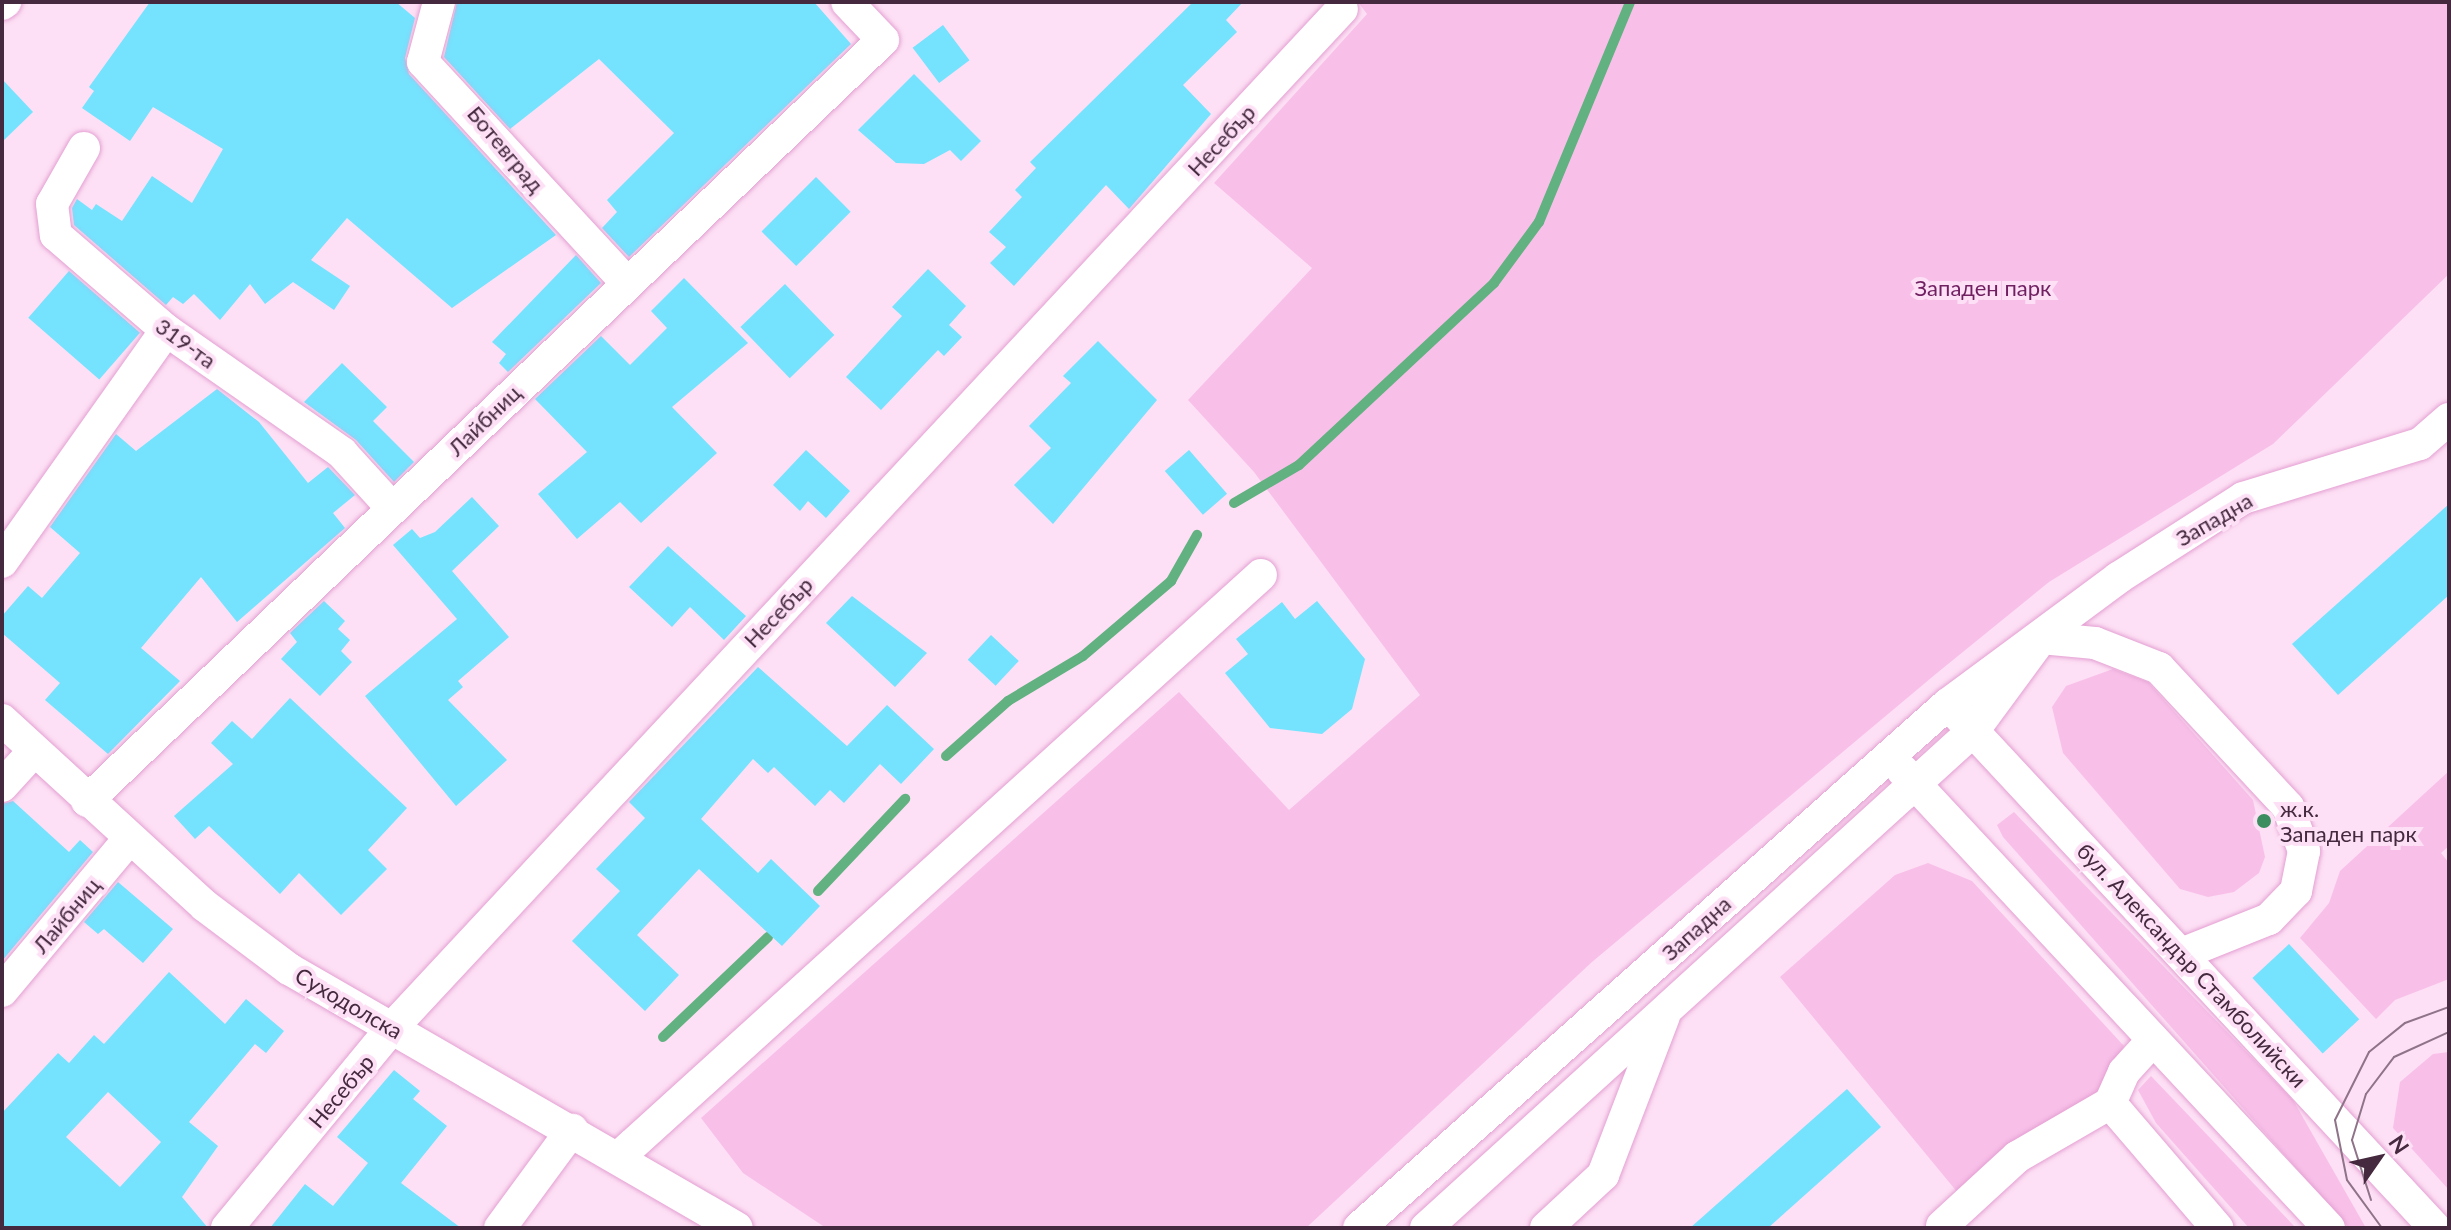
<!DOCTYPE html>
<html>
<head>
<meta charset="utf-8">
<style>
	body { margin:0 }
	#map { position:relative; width:2451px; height:1230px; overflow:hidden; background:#fde0f5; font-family:Lato,sans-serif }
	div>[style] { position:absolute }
	.green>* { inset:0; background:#f8c0e9 }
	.stream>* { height:10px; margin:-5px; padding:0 5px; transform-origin:5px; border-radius:5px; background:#61b181 }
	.building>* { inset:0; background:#75e2fe; transform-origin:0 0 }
	.roads { filter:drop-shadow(0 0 2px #e49fd2) drop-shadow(0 0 2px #e49fd2) }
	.minor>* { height:32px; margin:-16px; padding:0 16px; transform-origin:16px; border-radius:16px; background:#fff }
	.tram>* { height:2px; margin:-1px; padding:0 1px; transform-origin:1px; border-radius:1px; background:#8f7388 }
	.dots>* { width:22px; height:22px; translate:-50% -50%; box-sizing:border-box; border:4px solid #fde0f5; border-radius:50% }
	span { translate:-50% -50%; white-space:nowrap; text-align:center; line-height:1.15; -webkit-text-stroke:8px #fde0f5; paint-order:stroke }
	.street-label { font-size:22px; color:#45293e }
	.park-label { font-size:22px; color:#701f61 }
	.poi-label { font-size:22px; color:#45293e }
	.left { translate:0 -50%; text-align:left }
	.frame { position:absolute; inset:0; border:4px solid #45293e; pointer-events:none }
	.north { position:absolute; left:2339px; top:1118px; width:80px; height:80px; -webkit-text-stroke:6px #fde0f5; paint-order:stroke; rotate:56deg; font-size:22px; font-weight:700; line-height:32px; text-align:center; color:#45293e }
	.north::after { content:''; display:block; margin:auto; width:28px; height:36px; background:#45293e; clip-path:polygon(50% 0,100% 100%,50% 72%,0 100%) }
</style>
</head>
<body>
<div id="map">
	<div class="green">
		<i style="clip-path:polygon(1358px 2px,2449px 2px,2449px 274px,2273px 444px,2049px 582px,1937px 673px,1592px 962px,1306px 1228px,826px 1228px,743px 1173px,701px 1118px,1179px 692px,1289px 810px,1420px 695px,1254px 472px,1188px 400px,1312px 268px,1214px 183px,1367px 14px)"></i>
		<i style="clip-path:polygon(2113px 669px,2148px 682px,2253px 800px,2265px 857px,2259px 873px,2234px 892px,2208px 897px,2180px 889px,2063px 753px,2052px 707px,2066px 686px)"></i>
		<i style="clip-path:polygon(2449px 771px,2449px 846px,2441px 853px,2449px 863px,2449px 979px,2395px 1000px,2376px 1019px,2300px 938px,2329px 903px,2340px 871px)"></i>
		<i style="clip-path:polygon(2014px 812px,2293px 1100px,2366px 1228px,2349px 1228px,2003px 837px,1997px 825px)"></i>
		<i style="clip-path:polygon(1928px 863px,1972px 881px,2124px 1046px,2096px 1094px,2026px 1133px,1958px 1193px,1780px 977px,1895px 875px)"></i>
		<i style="clip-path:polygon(2449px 1052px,2449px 1190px,2393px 1128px,2400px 1082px,2433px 1054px)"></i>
		<i style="clip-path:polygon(2151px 1076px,2296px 1228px,2249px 1228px,2156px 1123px,2138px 1090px)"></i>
	</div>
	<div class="stream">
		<i style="left:1234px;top:503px;width:75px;rotate:-30.3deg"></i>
		<i style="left:1299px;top:465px;width:267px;rotate:-43deg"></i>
		<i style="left:1494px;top:283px;width:76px;rotate:-53.6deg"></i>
		<i style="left:1539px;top:222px;width:238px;rotate:-67.5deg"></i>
		<i style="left:946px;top:756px;width:83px;rotate:-41.6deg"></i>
		<i style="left:1008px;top:701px;width:87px;rotate:-31deg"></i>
		<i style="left:1083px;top:656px;width:116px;rotate:-40.4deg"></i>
		<i style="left:1171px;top:581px;width:53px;rotate:-60.5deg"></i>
		<i style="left:818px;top:891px;width:127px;rotate:-46.6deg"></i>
		<i style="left:663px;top:1037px;width:145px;rotate:-43.6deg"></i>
	</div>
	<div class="building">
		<i style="clip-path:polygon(150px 2px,396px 2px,415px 18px,405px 58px,409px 74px,556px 235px,452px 308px,347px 218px,311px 260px,350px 286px,334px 310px,293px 282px,265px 304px,250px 284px,220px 320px,194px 294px,183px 304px,173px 297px,166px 305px,74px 225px,72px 208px,77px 199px,92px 210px,96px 204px,122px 221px,152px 176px,192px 203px,223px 149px,153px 107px,130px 141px,82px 108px,94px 91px,89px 87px)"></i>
		<i style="clip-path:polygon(457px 2px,814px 2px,851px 44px,629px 257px,602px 228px,617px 212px,607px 200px,674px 133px,599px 59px,510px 129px,444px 57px)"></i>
		<i style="clip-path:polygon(1193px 2px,1243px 2px,1226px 20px,1237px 32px,1183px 85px,1211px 114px,1129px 209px,1106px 185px,1014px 286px,990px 263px,1006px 247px,989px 232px,1022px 197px,1015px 190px,1036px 168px,1030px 162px)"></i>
		<i style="left:943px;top:25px;width:44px;height:38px;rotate:53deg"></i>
		<i style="clip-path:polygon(914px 74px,981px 141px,961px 161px,950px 150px,924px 164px,896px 163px,858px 130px)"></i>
		<i style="clip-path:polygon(2px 79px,33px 112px,2px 142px)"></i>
		<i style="left:816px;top:177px;width:49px;height:77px;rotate:45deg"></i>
		<i style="clip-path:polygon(576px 255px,601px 283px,508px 372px,499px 363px,506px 354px,492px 342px)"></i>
		<i style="clip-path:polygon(928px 269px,966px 306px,949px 325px,962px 337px,944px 356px,938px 350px,881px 410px,846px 377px,902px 316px,892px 307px)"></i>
		<i style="left:69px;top:271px;width:94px;height:62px;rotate:41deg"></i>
		<i style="clip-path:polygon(684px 278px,748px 343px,672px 407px,717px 453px,641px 523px,620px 502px,577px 539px,538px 494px,587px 452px,535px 399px,601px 336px,630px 365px,667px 328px,651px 311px)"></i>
		<i style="left:785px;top:284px;width:71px;height:62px;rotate:46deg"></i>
		<i style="clip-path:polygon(1098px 341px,1157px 400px,1053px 524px,1014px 485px,1051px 448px,1029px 426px,1071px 383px,1063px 376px)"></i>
		<i style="clip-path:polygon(342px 363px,387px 407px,373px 421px,414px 462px,394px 482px,356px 440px,304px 402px)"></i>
		<i style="clip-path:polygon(217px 389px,259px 422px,308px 483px,328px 467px,355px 495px,333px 513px,345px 528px,237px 622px,201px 577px,141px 648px,180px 681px,108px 754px,45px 700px,60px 683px,2px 633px,2px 616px,28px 586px,42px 598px,80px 553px,50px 527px,116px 434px,136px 451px)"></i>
		<i style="clip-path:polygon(806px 450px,850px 491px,826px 518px,808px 501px,800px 511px,773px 485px)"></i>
		<i style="left:1189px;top:450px;width:58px;height:32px;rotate:49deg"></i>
		<i style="clip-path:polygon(472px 497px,499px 526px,452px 571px,509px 637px,458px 681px,463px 687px,448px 700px,507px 760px,456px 806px,365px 696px,457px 619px,393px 545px,412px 529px,420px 538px,435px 532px)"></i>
		<i style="clip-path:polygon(2449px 504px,2449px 595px,2338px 695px,2292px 644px)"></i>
		<i style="clip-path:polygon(668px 546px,746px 616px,724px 640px,690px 607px,672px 627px,629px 587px)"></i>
		<i style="clip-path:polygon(852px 596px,927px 653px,895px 687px,826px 623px)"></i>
		<i style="clip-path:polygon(324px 601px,345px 621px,338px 629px,350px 640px,341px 651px,352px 662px,320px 696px,281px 659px,297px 642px,290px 633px)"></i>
		<i style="clip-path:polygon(1317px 601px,1365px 659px,1352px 709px,1322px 734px,1270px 728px,1225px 673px,1248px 654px,1236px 639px,1282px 602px,1295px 619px)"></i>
		<i style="left:991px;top:635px;width:38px;height:34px;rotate:43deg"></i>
		<i style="clip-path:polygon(758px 667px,847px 746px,887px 705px,934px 749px,901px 784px,880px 764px,844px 803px,830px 790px,815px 806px,774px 767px,768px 773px,753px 759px,701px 819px,758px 873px,771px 859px,820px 906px,782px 946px,699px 869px,637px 935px,679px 975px,645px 1011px,572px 941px,620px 891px,596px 869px,645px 818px,629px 802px)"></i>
		<i style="clip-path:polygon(290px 698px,407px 808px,368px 850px,387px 869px,341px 915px,299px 873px,280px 894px,209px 826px,195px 839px,174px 816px,233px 764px,211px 743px,232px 721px,252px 739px)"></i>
		<i style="clip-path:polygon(13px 801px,69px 852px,80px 840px,93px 852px,2px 961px,2px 804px)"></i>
		<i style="clip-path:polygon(118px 882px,173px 929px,143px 963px,104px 929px,98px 934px,84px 922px)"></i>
		<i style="left:2289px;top:944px;width:103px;height:50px;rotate:47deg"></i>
		<i style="clip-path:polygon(evenodd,169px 972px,225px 1024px,246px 999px,284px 1031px,266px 1053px,255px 1044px,189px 1122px,218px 1146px,182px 1197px,208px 1228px,2px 1228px,2px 1113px,58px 1053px,69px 1063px,94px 1035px,104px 1044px,169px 972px,108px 1092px,161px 1142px,120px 1187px,66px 1137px,108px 1092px)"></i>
		<i style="clip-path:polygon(394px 1070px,420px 1091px,413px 1099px,447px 1126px,401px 1183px,461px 1228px,270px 1228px,305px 1184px,333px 1206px,368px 1163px,337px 1137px)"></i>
		<i style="clip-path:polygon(1847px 1089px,1881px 1127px,1768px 1228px,1690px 1228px)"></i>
	</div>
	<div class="roads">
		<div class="minor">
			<i style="left:439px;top:2px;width:62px;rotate:104.9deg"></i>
			<i style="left:423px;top:62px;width:301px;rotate:47.3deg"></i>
			<i style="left:2px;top:4px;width:4px;rotate:-34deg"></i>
			<i style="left:84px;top:148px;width:64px;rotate:119.7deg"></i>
			<i style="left:52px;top:204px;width:31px;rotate:83deg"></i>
			<i style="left:56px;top:235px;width:145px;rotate:40.8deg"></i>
			<i style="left:166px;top:330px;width:215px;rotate:34.9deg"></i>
			<i style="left:342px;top:453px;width:74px;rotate:47.7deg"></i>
			<i style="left:2px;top:562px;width:284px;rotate:-54.7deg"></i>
			<i style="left:2041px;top:638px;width:54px;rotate:5.3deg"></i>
			<i style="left:2095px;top:643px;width:69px;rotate:21.3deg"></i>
			<i style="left:2159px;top:668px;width:190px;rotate:47.1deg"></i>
			<i style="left:2288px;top:807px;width:47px;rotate:70deg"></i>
			<i style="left:2304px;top:851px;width:41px;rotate:101.3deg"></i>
			<i style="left:2296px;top:891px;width:39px;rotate:134deg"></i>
			<i style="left:2269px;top:919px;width:92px;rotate:158.2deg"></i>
			<i style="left:1958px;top:715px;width:700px;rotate:47.08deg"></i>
			<i style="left:2px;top:720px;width:275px;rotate:42.5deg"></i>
			<i style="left:205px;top:906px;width:105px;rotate:36.9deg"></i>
			<i style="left:289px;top:969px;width:517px;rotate:30.03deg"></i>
			<i style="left:1902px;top:770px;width:626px;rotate:47.01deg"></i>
			<i style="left:2px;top:786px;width:47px;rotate:-47.6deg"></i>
			<i style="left:87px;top:801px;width:1101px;rotate:-43.71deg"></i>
			<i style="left:883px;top:40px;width:52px;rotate:-133.5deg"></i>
			<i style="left:2px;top:991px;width:198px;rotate:-50.1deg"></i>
			<i style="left:2153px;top:1040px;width:43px;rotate:132.2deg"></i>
			<i style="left:2124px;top:1072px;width:34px;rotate:114deg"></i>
			<i style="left:2110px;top:1103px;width:165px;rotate:49.4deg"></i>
			<i style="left:620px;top:1156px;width:865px;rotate:-42.19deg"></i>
			<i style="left:1942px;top:1226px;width:102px;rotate:-42.6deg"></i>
			<i style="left:2017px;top:1157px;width:108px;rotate:-30.1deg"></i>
			<i style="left:227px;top:1228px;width:259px;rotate:-50.5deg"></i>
			<i style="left:392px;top:1028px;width:1393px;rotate:-47.01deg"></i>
			<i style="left:500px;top:1228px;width:122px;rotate:-53.7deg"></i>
			<i style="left:1359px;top:1228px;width:788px;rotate:-41.66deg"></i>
			<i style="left:1948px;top:704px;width:212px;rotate:-36.5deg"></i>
			<i style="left:2118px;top:578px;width:148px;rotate:-32.6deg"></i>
			<i style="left:2243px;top:498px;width:185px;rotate:-17deg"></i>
			<i style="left:2420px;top:444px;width:38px;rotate:-41deg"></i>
			<i style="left:1426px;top:1228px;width:740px;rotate:-42.26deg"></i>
			<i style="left:1974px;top:730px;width:103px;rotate:-53.7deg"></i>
			<i style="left:1546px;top:1228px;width:78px;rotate:-42.9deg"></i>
			<i style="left:1603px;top:1175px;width:170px;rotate:-69deg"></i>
		</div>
	</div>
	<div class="tram">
		<i style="left:2371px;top:1200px;width:63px;rotate:-107.6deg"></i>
		<i style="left:2352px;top:1140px;width:48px;rotate:-73.1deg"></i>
		<i style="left:2366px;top:1094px;width:46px;rotate:-52.9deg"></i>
		<i style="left:2394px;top:1057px;width:60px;rotate:-24.4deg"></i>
		<i style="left:2382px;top:1228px;width:59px;rotate:-126.1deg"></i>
		<i style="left:2347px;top:1180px;width:61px;rotate:-101.3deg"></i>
		<i style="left:2335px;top:1120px;width:76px;rotate:-63.4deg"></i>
		<i style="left:2369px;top:1052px;width:46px;rotate:-38.9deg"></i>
		<i style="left:2405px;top:1023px;width:47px;rotate:-20deg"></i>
	</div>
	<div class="dots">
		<i style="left:2264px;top:821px;background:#3c8e60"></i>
	</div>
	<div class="street-label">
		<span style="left:1221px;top:140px;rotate:-47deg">Несебър</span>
		<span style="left:506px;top:149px;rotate:50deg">Ботевград</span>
		<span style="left:186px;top:343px;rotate:36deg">319-та</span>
		<span style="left:484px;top:420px;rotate:-44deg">Лайбниц</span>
		<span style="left:2214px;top:519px;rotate:-30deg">Западна</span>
		<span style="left:778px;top:612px;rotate:-46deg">Несебър</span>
		<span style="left:66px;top:915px;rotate:-50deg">Лайбниц</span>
		<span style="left:1696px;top:928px;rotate:-42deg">Западна</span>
		<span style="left:2192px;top:965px;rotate:47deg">бул. Александър Стамболийски</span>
		<span style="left:349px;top:1003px;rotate:30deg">Суходолска</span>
		<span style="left:341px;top:1091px;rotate:-50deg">Несебър</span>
	</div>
	<div class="park-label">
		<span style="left:1983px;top:288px">Западен парк</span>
	</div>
	<div class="poi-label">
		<span class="left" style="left:2280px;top:821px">ж.к.<br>Западен парк</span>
	</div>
	<div class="frame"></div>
	<div class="north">N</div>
</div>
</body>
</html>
